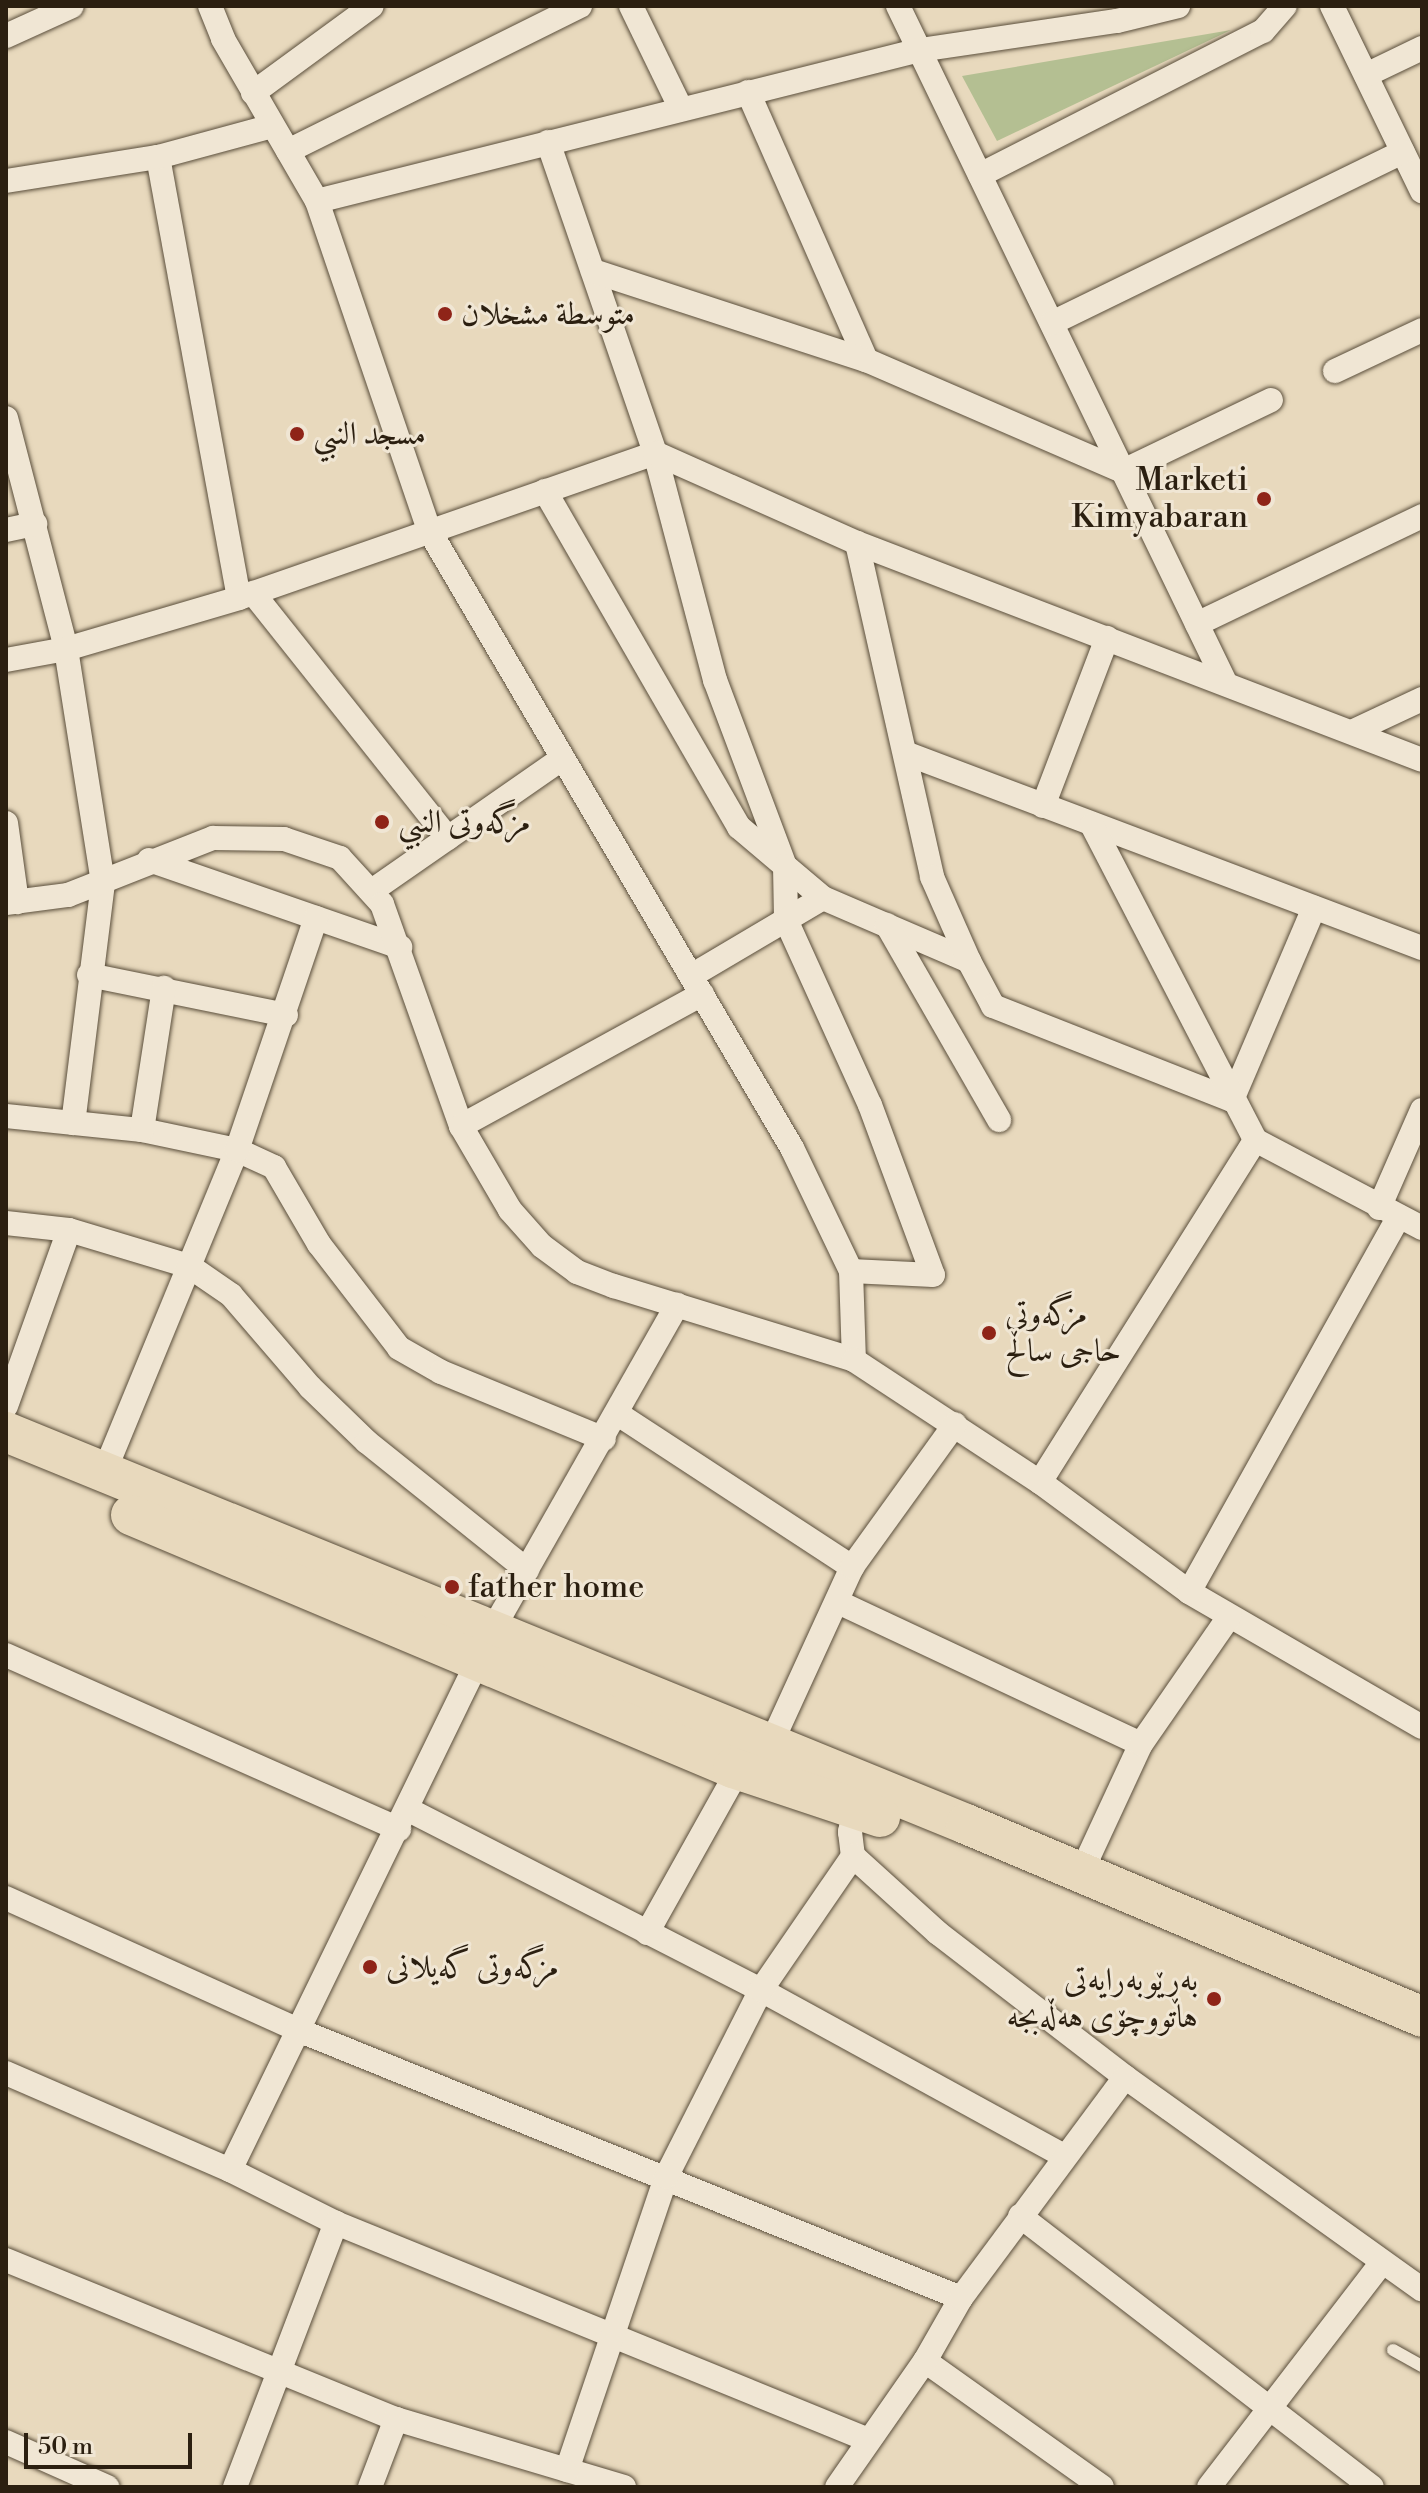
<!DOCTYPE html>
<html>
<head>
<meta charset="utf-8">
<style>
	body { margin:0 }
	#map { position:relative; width:1428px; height:2493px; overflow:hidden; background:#e8d9bd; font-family:"Libre Bodoni",Amiri,serif }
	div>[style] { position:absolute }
	.green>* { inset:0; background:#b4bf92 }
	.roads { filter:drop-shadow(0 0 2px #5a4e3b) drop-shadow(0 0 2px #5a4e3b) }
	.service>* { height:12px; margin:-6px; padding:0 6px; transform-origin:6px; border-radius:6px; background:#f0e6d4 }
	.minor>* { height:24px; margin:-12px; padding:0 12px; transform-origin:12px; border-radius:12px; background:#f0e6d4 }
	.trunk>* { height:40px; margin:-20px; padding:0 20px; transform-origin:20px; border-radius:20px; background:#e8d9bd }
	.dots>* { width:22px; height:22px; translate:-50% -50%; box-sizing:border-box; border:4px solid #f0e6d4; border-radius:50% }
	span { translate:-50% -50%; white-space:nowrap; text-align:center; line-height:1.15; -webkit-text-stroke:6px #f0e6d4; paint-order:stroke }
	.poi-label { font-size:32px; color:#2b1f10 }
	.left { translate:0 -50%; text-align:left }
	.right { translate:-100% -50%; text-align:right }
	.frame { position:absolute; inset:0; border:8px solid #2b1f10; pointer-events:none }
	.scale { position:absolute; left:24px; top:2433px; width:168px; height:36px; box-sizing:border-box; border:4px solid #2b1f10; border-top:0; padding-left:10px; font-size:24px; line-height:28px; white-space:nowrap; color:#2b1f10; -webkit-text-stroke:6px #f0e6d4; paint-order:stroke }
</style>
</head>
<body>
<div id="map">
	<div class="green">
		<i style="clip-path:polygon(1231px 30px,997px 141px,962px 76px)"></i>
	</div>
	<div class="roads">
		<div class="service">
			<i style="left:1393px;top:2350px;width:33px;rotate:29deg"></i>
		</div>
		<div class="minor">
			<i style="left:210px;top:6px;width:35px;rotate:68deg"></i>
			<i style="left:223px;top:39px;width:187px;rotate:59.9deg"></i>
			<i style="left:317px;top:201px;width:350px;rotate:71.2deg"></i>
			<i style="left:430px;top:532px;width:714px;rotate:59.56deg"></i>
			<i style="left:792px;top:1148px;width:136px;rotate:64.4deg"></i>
			<i style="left:851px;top:1271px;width:89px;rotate:88.1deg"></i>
			<i style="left:631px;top:6px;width:114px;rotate:64.1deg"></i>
			<i style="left:898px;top:6px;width:751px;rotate:64.19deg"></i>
			<i style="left:1332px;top:6px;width:206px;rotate:64.1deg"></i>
			<i style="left:6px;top:36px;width:72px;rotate:-24.4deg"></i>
			<i style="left:1366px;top:75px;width:62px;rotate:-25.7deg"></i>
			<i style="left:748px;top:92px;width:293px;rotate:66.2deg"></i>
			<i style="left:253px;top:93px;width:147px;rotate:-36.2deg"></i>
			<i style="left:548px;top:142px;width:329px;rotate:71deg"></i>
			<i style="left:655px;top:453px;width:235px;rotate:75.2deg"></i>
			<i style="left:715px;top:680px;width:199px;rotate:69.4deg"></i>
			<i style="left:785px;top:866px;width:50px;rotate:40.1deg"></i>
			<i style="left:823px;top:898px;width:159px;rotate:23.3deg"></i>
			<i style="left:969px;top:961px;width:51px;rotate:61.9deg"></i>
			<i style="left:993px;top:1006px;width:257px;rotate:21.5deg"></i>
			<i style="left:1232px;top:1100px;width:209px;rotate:-66.9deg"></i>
			<i style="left:288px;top:151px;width:326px;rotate:-26.4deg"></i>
			<i style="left:158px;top:157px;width:448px;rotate:79.6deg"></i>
			<i style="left:980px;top:175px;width:318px;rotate:-27deg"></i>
			<i style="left:1263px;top:31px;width:33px;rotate:-49deg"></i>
			<i style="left:6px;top:181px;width:154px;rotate:-9deg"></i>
			<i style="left:158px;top:157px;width:118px;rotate:-15.2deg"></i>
			<i style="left:317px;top:201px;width:622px;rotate:-14.06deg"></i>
			<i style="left:920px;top:50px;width:199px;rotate:-8.4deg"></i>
			<i style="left:1117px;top:21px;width:63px;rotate:-13.8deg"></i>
			<i style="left:593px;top:271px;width:287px;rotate:18.1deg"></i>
			<i style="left:866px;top:360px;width:280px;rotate:23.4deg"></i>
			<i style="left:1123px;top:471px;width:164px;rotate:-25.6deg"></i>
			<i style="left:1052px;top:323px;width:390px;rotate:-26deg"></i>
			<i style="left:1335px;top:371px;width:96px;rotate:-25.2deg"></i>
			<i style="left:6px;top:418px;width:239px;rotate:75.4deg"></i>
			<i style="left:66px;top:649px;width:237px;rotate:81deg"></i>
			<i style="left:103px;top:883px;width:242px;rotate:97.1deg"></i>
			<i style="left:545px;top:491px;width:388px;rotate:60deg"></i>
			<i style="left:739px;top:827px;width:60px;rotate:40.3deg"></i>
			<i style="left:785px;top:866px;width:54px;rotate:88.9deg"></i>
			<i style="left:786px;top:920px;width:203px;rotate:65.6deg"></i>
			<i style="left:870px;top:1105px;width:181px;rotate:69.7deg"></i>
			<i style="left:933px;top:1275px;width:82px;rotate:-177.2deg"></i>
			<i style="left:6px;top:530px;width:30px;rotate:-12deg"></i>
			<i style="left:857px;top:543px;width:342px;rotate:77.3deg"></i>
			<i style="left:932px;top:877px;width:92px;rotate:66.2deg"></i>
			<i style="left:253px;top:593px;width:313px;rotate:51.5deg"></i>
			<i style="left:1197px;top:624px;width:250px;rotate:-25.6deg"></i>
			<i style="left:6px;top:660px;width:61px;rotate:-10.4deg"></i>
			<i style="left:66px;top:649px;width:180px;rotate:-16.4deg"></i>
			<i style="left:239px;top:598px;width:441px;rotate:-19.2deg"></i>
			<i style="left:655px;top:453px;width:221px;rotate:24deg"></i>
			<i style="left:857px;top:543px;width:605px;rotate:21.01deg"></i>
			<i style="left:1354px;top:731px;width:75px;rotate:-25.2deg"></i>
			<i style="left:905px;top:753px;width:553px;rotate:20.67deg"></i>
			<i style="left:1043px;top:806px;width:180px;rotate:-69.1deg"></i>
			<i style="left:6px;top:823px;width:80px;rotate:82.1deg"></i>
			<i style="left:1092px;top:825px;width:355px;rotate:62.6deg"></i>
			<i style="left:1255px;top:1140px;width:189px;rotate:27.8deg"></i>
			<i style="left:149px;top:860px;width:266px;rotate:19.1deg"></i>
			<i style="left:373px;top:890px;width:231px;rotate:-34.8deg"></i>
			<i style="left:6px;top:903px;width:63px;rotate:-7.4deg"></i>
			<i style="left:68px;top:895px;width:156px;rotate:-21.5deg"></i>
			<i style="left:213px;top:838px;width:71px;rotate:0.8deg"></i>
			<i style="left:284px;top:839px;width:59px;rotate:18.7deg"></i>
			<i style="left:340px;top:858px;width:62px;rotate:47.6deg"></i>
			<i style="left:382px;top:904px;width:236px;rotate:70.4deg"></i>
			<i style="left:461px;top:1126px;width:97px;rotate:59.7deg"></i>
			<i style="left:510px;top:1210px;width:48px;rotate:48.4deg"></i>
			<i style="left:542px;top:1246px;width:44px;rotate:36.6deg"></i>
			<i style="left:577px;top:1272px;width:40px;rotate:21deg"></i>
			<i style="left:614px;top:1286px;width:251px;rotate:17.1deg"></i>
			<i style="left:854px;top:1360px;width:222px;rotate:33.3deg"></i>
			<i style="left:1040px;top:1482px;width:185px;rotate:36.4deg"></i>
			<i style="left:1189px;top:1592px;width:269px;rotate:30.1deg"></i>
			<i style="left:887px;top:925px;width:225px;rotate:60.1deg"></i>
			<i style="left:89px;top:975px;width:201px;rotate:11.5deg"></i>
			<i style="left:691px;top:976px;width:153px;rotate:-30.6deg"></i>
			<i style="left:6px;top:1116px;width:137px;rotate:5.9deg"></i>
			<i style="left:142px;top:1130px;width:97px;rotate:11.9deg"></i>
			<i style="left:237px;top:1150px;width:41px;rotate:24.7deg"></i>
			<i style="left:274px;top:1167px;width:89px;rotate:59.7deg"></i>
			<i style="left:319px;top:1244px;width:131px;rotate:52.4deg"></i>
			<i style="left:399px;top:1348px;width:48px;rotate:29.7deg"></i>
			<i style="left:441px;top:1372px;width:176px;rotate:22.3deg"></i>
			<i style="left:461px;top:1126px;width:275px;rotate:-28.7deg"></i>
			<i style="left:142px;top:1130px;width:144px;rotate:-81.2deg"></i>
			<i style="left:1379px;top:1208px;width:107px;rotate:-66.3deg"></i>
			<i style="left:6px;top:1223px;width:63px;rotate:6.3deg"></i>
			<i style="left:69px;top:1230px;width:125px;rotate:16.7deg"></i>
			<i style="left:189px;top:1266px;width:51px;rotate:34.6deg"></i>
			<i style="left:231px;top:1295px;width:121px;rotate:49.3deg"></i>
			<i style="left:310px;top:1387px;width:79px;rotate:44deg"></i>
			<i style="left:367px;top:1442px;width:205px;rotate:38.7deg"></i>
			<i style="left:6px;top:1406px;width:187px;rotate:-70.3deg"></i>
			<i style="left:618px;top:1414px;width:280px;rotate:33.2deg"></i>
			<i style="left:103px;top:1475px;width:352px;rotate:-67.6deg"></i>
			<i style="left:237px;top:1150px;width:245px;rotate:-71.2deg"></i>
			<i style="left:1040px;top:1482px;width:404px;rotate:-57.8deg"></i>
			<i style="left:1189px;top:1592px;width:430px;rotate:-60.8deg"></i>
			<i style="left:840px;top:1603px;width:332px;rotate:25.1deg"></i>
			<i style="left:493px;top:1629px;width:373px;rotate:-60.4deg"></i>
			<i style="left:6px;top:1655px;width:430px;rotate:23.9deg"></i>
			<i style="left:770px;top:1746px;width:197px;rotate:-65.4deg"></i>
			<i style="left:852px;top:1567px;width:176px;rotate:-54.2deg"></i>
			<i style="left:857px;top:1796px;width:37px;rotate:101deg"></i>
			<i style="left:850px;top:1832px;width:24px;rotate:83deg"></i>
			<i style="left:853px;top:1856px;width:115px;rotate:42.2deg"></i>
			<i style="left:938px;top:1933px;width:236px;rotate:37.6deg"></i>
			<i style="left:1125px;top:2077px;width:365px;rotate:35.6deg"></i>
			<i style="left:409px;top:1810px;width:395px;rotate:27.1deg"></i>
			<i style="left:761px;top:1990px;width:345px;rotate:28.7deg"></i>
			<i style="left:1081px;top:1873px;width:142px;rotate:-65.1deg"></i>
			<i style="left:1141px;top:1744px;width:155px;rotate:-55.3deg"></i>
			<i style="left:6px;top:1898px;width:320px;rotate:24.3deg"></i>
			<i style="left:298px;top:2030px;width:715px;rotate:22.01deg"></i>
			<i style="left:647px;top:1933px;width:187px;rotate:-60.8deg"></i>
			<i style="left:6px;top:2073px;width:244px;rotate:23.4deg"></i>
			<i style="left:230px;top:2170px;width:119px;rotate:26.6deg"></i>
			<i style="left:336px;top:2223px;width:572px;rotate:22.17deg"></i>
			<i style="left:230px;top:2170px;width:564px;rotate:-64.03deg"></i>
			<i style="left:1020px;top:2216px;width:444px;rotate:37.6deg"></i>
			<i style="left:6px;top:2260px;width:421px;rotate:22.2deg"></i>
			<i style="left:396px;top:2419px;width:238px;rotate:16.6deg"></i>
			<i style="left:925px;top:2361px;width:217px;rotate:35.4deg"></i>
			<i style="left:6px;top:2442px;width:111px;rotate:24deg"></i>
			<i style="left:567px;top:2470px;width:309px;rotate:-71.3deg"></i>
			<i style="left:666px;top:2177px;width:210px;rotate:-63.1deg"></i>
			<i style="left:761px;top:1990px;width:163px;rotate:-55.5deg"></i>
			<i style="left:235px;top:2487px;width:283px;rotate:-69.1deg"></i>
			<i style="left:370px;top:2487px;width:73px;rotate:-69.1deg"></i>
			<i style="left:837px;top:2487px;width:154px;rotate:-55.1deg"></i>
			<i style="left:925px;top:2361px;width:73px;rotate:-60.3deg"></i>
			<i style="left:961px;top:2298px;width:275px;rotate:-53.4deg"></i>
			<i style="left:1209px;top:2487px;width:280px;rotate:-52.4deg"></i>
		</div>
		<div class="trunk">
			<i style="left:6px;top:1432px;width:1037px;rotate:22.21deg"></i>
			<i style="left:966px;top:1824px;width:495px;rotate:22.9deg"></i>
			<i style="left:131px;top:1515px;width:653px;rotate:22.8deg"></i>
			<i style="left:733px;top:1768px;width:155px;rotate:18.4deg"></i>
		</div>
	</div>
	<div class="dots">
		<i style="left:445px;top:314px;background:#8f2418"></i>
		<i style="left:297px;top:434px;background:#8f2418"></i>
		<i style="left:1264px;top:499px;background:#8f2418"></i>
		<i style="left:382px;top:822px;background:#8f2418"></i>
		<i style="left:989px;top:1333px;background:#8f2418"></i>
		<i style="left:452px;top:1587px;background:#8f2418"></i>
		<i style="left:370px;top:1967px;background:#8f2418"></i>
		<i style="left:1214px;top:1999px;background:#8f2418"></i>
	</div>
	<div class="poi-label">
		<span class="left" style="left:461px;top:314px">متوسطة مشخلان</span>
		<span class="left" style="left:313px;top:434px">مسجد النبي</span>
		<span class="right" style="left:1248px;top:499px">Marketi<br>Kimyabaran</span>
		<span class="left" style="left:398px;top:822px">مزگەوتی النبي</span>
		<span class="left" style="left:1005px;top:1333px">مزگەوتی<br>حاجی ساڵح</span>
		<span class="left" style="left:468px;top:1587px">father home</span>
		<span class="left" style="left:386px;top:1967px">مزگەوتی گەیلانی</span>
		<span class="right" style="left:1198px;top:1999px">بەڕێوبەرایەتی<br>هاتووچۆی هەڵەبجە</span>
	</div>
	<div class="frame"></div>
	<div class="scale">50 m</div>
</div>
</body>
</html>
